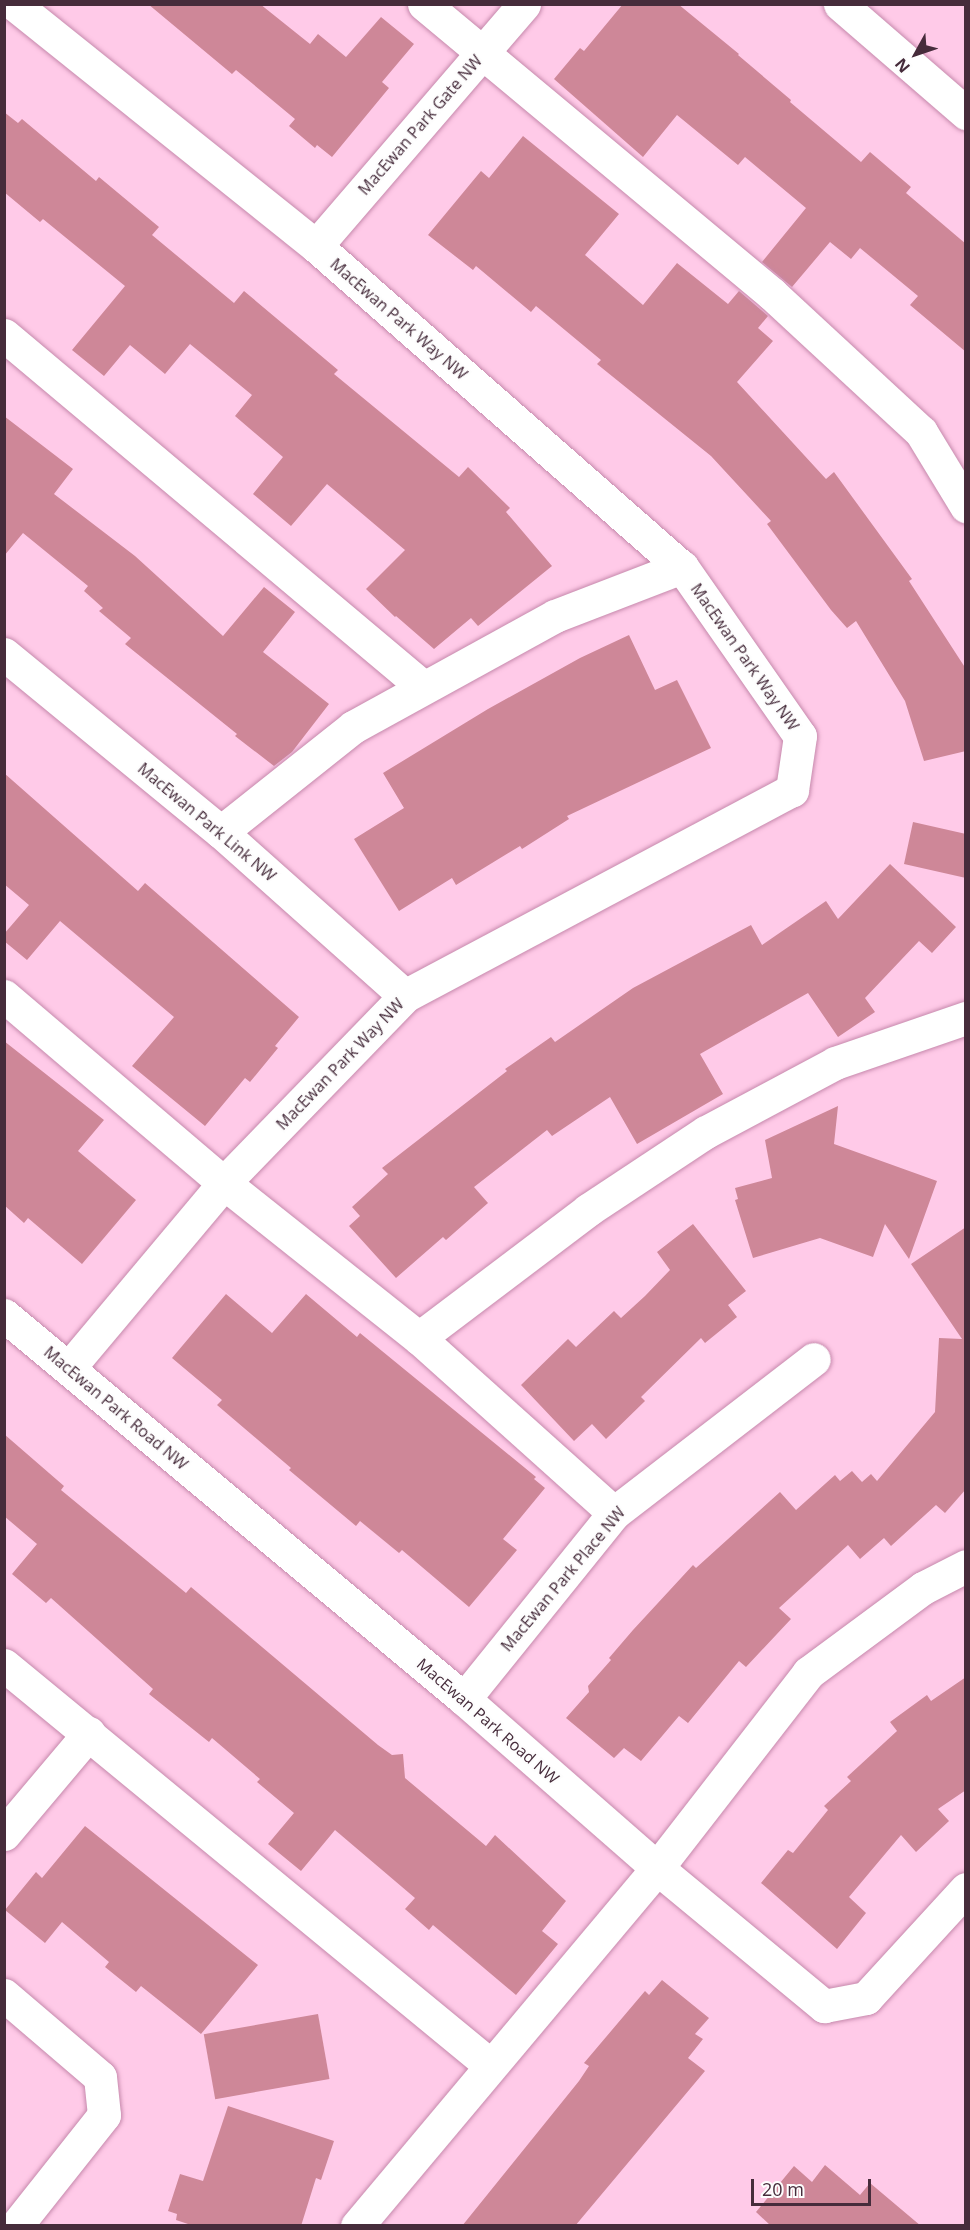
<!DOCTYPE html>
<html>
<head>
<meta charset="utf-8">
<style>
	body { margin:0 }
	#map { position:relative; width:970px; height:2230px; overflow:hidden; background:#ffcae8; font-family:"Open Sans",sans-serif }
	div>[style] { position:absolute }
	.building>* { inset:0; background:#ce8798; transform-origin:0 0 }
	.roads { filter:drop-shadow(0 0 2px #c689ac) drop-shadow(0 0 2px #c689ac) }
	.minor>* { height:33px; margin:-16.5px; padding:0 16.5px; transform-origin:16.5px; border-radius:16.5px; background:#fff }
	span { translate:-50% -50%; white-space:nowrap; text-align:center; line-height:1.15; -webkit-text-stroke:4.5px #fdfdfd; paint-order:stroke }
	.street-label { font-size:16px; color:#462c3b }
	.frame { position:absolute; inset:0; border:6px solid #462c3b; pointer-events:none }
	.north { position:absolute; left:886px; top:24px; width:60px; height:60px; -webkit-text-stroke:4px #fdfdfd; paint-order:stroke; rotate:230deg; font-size:16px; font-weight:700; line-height:24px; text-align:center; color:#462c3b }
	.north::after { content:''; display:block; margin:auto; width:21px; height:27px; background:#462c3b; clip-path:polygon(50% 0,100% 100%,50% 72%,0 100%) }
	.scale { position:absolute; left:751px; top:2179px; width:120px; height:27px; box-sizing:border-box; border:3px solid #462c3b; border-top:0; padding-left:8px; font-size:18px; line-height:21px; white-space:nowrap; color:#462c3b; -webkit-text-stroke:4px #fdfdfd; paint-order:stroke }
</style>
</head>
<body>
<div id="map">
	<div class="building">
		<i style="clip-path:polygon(148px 4px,260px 4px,310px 44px,318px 34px,346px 57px,381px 17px,414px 44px,382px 82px,389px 88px,332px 157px,317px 145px,315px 148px,289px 126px,295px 119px,236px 70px,232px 74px)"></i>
		<i style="clip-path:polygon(623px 4px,678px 4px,739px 54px,738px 55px,791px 100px,790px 102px,861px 162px,870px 152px,911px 187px,906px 193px,966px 244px,966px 352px,910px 305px,918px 296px,860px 248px,851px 259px,830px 242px,792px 287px,762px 262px,806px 208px,745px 157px,738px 165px,677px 115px,643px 157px,554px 79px,580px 48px,584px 51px)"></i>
		<i style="clip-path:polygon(4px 112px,18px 123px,22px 119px,96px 181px,99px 177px,159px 227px,152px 235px,234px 303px,244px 291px,338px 370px,334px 374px,459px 477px,468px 467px,510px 508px,506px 512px,552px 566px,478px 626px,471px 618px,434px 649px,396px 616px,395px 617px,366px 589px,405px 550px,327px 484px,291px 526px,253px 494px,283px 457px,235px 416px,252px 395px,190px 344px,165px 374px,130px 345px,104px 376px,72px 350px,125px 286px,43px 219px,40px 222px,4px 192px)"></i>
		<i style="clip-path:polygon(523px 136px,619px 214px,585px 255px,643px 305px,677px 263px,728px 304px,739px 291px,768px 316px,758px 328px,773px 341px,737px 382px,826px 479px,834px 472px,912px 579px,909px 581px,966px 669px,966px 751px,924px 761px,905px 701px,856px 621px,847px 628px,831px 610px,767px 524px,771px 521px,711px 456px,597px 364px,601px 360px,536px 306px,531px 312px,476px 266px,473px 270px,428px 235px,481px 171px,489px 178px)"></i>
		<i style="clip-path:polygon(4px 416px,73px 469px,54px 494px,135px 556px,223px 636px,264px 587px,295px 612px,263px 652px,329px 704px,292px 752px,274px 766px,235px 736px,237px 734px,125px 644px,131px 638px,99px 611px,103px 608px,84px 591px,88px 586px,23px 533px,4px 556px)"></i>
		<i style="clip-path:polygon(629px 635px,655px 690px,677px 680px,711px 748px,567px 816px,569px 819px,522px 849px,520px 846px,456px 885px,452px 878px,399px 911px,354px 839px,404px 808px,383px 773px,488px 709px,580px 658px)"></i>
		<i style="clip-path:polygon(4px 773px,138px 891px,145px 883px,299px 1017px,275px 1046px,278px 1048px,250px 1082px,245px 1078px,205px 1126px,132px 1066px,174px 1017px,60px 921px,27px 960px,4px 941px,4px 934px,29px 905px,4px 884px)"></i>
		<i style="clip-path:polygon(913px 822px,966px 834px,966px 878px,904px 864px)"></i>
		<i style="clip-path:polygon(890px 864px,956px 927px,932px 953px,919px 941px,865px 998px,875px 1012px,838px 1037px,808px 993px,700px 1054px,723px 1094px,637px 1144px,610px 1097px,552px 1136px,547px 1130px,474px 1187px,488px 1203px,446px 1240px,443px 1237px,396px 1278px,349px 1226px,360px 1216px,352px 1207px,388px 1174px,382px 1168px,507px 1071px,505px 1069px,551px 1037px,555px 1042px,633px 988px,751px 925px,762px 945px,826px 901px,838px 919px)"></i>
		<i style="clip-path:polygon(4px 1041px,104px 1120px,78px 1151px,136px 1200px,82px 1264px,28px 1218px,24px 1223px,4px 1205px)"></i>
		<i style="clip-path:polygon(838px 1106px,834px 1144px,937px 1181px,909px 1259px,885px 1224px,873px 1257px,820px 1238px,753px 1258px,735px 1200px,738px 1199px,735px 1188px,772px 1178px,765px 1140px)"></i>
		<i style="clip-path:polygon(693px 1224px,746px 1291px,728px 1305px,737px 1317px,705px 1343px,701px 1338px,641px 1397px,645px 1401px,606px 1439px,592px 1424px,574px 1441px,521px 1385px,568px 1339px,576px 1347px,614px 1311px,621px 1318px,645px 1296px,670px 1270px,657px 1252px)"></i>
		<i style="clip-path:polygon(966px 1227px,966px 1489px,945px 1513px,936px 1505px,891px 1546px,884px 1538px,860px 1559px,848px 1545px,779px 1608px,791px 1619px,746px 1667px,739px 1661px,688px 1723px,679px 1716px,641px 1761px,624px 1748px,614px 1758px,566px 1718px,589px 1692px,588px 1686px,611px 1660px,609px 1658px,633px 1630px,693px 1565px,696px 1568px,780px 1492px,796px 1510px,835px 1475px,840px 1481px,852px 1471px,862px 1482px,871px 1474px,877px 1481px,935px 1412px,939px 1338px,962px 1339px,911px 1264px)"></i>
		<i style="clip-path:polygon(226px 1294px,272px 1333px,306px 1294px,357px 1337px,360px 1333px,536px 1477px,534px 1479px,545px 1488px,503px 1539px,517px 1550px,469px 1607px,402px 1550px,399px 1553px,360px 1521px,356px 1526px,289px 1470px,291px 1468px,217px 1405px,222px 1400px,172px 1358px)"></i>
		<i style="clip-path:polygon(4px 1434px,64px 1486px,61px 1490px,186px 1593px,191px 1587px,378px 1745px,392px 1755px,403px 1754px,405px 1778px,486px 1846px,495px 1835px,566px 1901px,542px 1931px,558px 1944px,516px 1995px,433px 1925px,429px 1930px,405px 1909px,415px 1898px,335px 1830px,301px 1871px,268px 1844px,294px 1813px,257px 1782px,260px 1779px,212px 1738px,209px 1742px,149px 1694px,153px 1689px,51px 1598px,46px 1603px,12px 1574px,37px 1544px,4px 1516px)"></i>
		<i style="clip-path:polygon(966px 1677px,966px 1790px,938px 1809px,949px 1821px,916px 1852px,901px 1835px,849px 1897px,866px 1913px,837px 1949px,761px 1883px,788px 1850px,793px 1853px,828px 1810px,824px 1806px,851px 1781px,847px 1777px,897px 1731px,890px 1722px,927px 1695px,931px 1701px)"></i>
		<i style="clip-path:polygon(85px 1826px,258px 1965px,201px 2034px,141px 1986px,136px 1992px,105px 1967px,109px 1962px,62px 1922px,45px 1943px,5px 1910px,36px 1872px,42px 1878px)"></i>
		<i style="clip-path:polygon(662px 1980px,709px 2018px,695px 2034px,703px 2039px,688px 2058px,705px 2071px,575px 2226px,462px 2226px,579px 2081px,589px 2066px,584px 2063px,645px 1991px,649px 1995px)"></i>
		<i style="left:318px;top:2014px;width:66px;height:116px;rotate:80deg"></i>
		<i style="clip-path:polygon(228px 2106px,334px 2141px,321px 2180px,316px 2178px,301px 2226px,194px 2226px,176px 2220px,177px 2214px,168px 2211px,180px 2174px,203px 2181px)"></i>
		<i style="clip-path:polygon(825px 2165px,860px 2195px,870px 2183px,921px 2226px,771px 2226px,756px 2212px,794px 2166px,812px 2182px)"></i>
	</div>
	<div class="roads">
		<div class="minor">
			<i style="left:14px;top:4px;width:387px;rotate:38.7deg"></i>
			<i style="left:316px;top:246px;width:487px;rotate:41.3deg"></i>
			<i style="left:682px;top:567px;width:206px;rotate:55.1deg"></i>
			<i style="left:800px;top:736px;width:55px;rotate:98.4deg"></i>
			<i style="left:792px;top:790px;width:438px;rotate:152deg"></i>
			<i style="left:405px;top:996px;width:260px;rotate:134.1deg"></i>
			<i style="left:224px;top:1183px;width:241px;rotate:130deg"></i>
			<i style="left:424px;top:4px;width:453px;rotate:39.8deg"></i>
			<i style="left:772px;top:294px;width:203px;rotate:42.8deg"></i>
			<i style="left:921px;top:432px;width:87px;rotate:58.7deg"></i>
			<i style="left:840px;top:4px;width:167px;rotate:40.9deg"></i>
			<i style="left:316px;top:246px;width:319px;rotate:-49.3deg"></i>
			<i style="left:4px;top:335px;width:547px;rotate:40.03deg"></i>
			<i style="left:4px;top:654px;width:281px;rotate:39.4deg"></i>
			<i style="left:221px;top:832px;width:246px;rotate:41.7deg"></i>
			<i style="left:221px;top:832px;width:169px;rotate:-38.5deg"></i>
			<i style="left:353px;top:727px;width:230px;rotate:-28.8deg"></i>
			<i style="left:555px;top:616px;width:136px;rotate:-21.1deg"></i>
			<i style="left:4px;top:996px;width:289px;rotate:40.4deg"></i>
			<i style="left:224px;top:1183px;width:249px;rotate:38.5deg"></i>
			<i style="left:419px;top:1338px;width:262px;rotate:41.9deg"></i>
			<i style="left:4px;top:1315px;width:599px;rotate:39.85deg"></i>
			<i style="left:464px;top:1699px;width:257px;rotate:41.2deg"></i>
			<i style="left:657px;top:1868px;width:217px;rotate:39.6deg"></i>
			<i style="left:824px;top:2006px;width:43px;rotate:-10.8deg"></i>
			<i style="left:866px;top:1998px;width:148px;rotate:-47.5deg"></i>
			<i style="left:419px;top:1338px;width:212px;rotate:-37.1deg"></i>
			<i style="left:588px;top:1210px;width:141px;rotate:-33.5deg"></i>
			<i style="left:706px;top:1132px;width:146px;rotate:-28.1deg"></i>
			<i style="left:835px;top:1063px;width:139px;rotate:-19deg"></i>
			<i style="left:4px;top:1665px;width:629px;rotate:39.46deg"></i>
			<i style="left:464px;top:1699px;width:239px;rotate:-51.1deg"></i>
			<i style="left:614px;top:1513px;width:252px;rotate:-37.6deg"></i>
			<i style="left:4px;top:1834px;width:132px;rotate:-49.9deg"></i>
			<i style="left:4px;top:1995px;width:126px;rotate:40.5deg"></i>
			<i style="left:100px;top:2077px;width:38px;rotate:84deg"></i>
			<i style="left:104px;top:2115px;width:142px;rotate:128.4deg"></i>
			<i style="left:357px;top:2226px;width:467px;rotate:-50deg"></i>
			<i style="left:657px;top:1868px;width:247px;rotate:-52.2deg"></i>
			<i style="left:808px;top:1673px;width:143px;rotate:-36.5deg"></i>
			<i style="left:923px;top:1588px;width:48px;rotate:-27.1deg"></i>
		</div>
	</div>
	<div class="street-label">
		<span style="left:420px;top:125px;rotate:-49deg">MacEwan Park Gate NW</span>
		<span style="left:399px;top:319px;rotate:41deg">MacEwan Park Way NW</span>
		<span style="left:745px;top:657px;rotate:55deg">MacEwan Park Way NW</span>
		<span style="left:207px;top:822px;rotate:40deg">MacEwan Park Link NW</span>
		<span style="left:340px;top:1064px;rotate:-46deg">MacEwan Park Way NW</span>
		<span style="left:116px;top:1408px;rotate:40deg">MacEwan Park Road NW</span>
		<span style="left:563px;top:1579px;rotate:-50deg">MacEwan Park Place NW</span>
		<span style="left:488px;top:1721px;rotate:41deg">MacEwan Park Road NW</span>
	</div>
	<div class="frame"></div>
	<div class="north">N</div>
	<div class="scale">20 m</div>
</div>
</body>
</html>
